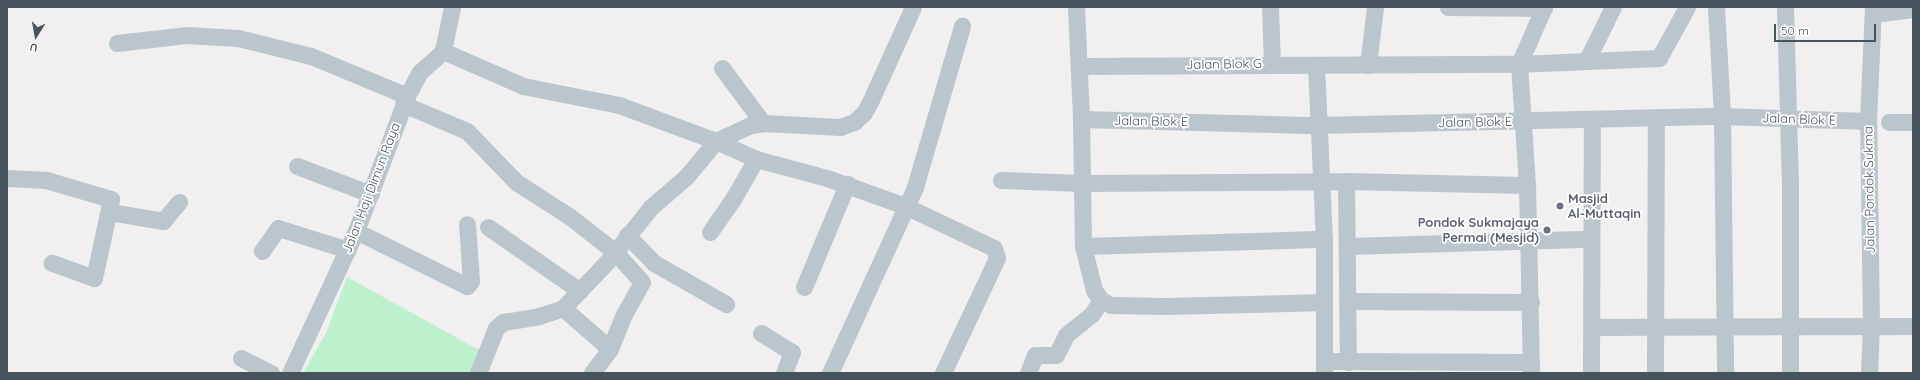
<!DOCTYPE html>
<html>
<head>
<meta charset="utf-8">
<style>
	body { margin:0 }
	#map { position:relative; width:1920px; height:380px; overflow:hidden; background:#f1efef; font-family:Quicksand,sans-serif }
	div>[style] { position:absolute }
	.green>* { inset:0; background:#bdf0cc }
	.minor>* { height:17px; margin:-8.5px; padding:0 8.5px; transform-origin:8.5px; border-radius:8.5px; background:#bac5cc }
	.dots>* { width:11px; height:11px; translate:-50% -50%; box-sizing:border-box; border:2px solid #fff; border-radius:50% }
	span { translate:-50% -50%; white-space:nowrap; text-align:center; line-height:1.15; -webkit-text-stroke:3.5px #fff; paint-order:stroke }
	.street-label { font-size:13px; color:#47545d }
	.worship-label { font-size:13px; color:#5b616d; font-weight:700 }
	.left { translate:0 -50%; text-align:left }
	.right { translate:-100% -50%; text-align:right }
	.frame { position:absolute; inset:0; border:8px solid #47545d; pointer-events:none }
	.north { position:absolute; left:16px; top:16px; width:40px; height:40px; -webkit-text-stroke:3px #fff; paint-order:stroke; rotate:191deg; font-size:11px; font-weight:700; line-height:16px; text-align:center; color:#47545d }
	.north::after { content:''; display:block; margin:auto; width:14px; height:18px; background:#47545d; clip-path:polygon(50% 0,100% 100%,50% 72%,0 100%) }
	.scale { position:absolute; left:1774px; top:24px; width:102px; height:18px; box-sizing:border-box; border:2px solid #47545d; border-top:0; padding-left:5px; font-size:12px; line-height:14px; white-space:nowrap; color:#47545d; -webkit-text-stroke:3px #fff; paint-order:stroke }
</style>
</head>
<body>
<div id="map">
	<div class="green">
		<i style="clip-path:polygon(347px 277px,479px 350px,473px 373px,303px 373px,326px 333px)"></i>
	</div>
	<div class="minor">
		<i style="left:1076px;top:7px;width:112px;rotate:87.4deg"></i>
		<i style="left:1081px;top:119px;width:127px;rotate:89.1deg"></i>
		<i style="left:1083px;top:246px;width:45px;rotate:76deg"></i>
		<i style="left:1094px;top:290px;width:12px;rotate:55deg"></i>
		<i style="left:1101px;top:300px;width:11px;rotate:27deg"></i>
		<i style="left:1111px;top:305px;width:54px;rotate:1.1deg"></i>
		<i style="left:1165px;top:306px;width:159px;rotate:-1.4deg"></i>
		<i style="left:1270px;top:7px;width:57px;rotate:88deg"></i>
		<i style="left:1448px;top:7px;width:96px;rotate:0.6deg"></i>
		<i style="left:1716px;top:7px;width:109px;rotate:86.8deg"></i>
		<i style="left:1722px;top:116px;width:257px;rotate:89.3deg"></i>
		<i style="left:1785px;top:7px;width:174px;rotate:88.4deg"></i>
		<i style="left:1790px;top:181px;width:192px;rotate:90deg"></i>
		<i style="left:1873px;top:14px;width:40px;rotate:-7.1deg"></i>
		<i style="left:117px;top:43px;width:69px;rotate:-6.6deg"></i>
		<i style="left:186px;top:35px;width:52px;rotate:3.3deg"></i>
		<i style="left:238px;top:38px;width:75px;rotate:13.9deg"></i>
		<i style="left:311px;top:56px;width:104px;rotate:22.6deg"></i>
		<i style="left:443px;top:51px;width:87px;rotate:23.6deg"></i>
		<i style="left:523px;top:86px;width:98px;rotate:11.2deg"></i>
		<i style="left:619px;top:105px;width:103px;rotate:20.4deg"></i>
		<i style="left:716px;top:141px;width:38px;rotate:-25deg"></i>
		<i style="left:751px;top:125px;width:12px;rotate:-9deg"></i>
		<i style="left:763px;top:123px;width:77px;rotate:3deg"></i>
		<i style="left:840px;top:127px;width:15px;rotate:-20deg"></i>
		<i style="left:854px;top:122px;width:13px;rotate:-42deg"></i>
		<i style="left:864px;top:113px;width:13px;rotate:-61deg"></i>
		<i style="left:870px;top:102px;width:104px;rotate:-65.6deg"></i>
		<i style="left:1587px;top:60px;width:59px;rotate:-63.9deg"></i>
		<i style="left:1316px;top:65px;width:174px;rotate:87.4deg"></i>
		<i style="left:1324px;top:239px;width:134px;rotate:90deg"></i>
		<i style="left:1368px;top:65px;width:58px;rotate:-83.1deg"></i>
		<i style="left:1079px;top:66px;width:440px;rotate:-0.3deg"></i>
		<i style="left:1519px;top:64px;width:62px;rotate:-66.3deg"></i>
		<i style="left:722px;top:68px;width:69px;rotate:53.3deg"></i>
		<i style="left:403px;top:104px;width:69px;rotate:22.9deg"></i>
		<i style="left:467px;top:131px;width:71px;rotate:46.1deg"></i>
		<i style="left:516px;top:182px;width:63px;rotate:32.7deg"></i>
		<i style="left:569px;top:216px;width:58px;rotate:38deg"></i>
		<i style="left:615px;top:252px;width:40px;rotate:48deg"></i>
		<i style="left:642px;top:282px;width:37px;rotate:119deg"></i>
		<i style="left:624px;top:314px;width:38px;rotate:112deg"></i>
		<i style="left:610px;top:349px;width:30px;rotate:127deg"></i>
		<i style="left:1081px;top:119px;width:236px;rotate:1.5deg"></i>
		<i style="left:1317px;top:125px;width:405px;rotate:-1.3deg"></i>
		<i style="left:1722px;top:116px;width:146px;rotate:2deg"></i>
		<i style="left:1889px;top:122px;width:24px"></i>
		<i style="left:297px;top:166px;width:79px;rotate:20.7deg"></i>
		<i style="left:7px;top:178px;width:39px;rotate:3deg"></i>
		<i style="left:46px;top:180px;width:68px;rotate:16.3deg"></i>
		<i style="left:111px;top:199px;width:81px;rotate:102.1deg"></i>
		<i style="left:94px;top:278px;width:45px;rotate:-160.3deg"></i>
		<i style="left:1001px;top:180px;width:80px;rotate:2.1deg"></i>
		<i style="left:1081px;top:183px;width:265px;rotate:-0.4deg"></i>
		<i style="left:1346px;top:181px;width:181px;rotate:1.3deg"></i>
		<i style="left:1346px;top:181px;width:181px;rotate:89.4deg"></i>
		<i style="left:110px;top:212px;width:54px;rotate:9.6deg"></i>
		<i style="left:163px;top:221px;width:25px;rotate:-50deg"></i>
		<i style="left:488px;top:227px;width:112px;rotate:34.8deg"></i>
		<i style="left:356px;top:231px;width:124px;rotate:26.4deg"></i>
		<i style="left:467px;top:286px;width:6px;rotate:-51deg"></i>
		<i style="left:471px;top:281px;width:57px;rotate:-94deg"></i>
		<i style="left:710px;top:232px;width:40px;rotate:-55.1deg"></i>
		<i style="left:733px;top:199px;width:46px;rotate:-60.1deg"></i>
		<i style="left:627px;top:235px;width:39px;rotate:46deg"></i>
		<i style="left:654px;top:263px;width:83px;rotate:29.7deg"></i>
		<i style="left:1083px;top:246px;width:241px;rotate:-1.7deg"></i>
		<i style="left:1348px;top:246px;width:242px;rotate:-1.7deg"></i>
		<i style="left:262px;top:251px;width:28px;rotate:-55deg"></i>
		<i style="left:278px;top:228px;width:73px;rotate:17.4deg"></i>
		<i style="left:804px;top:287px;width:112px;rotate:-67.3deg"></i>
		<i style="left:1347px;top:301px;width:184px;rotate:0.3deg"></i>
		<i style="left:563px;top:308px;width:62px;rotate:41.1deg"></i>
		<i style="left:1592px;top:327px;width:321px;rotate:-0.2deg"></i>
		<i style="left:761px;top:333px;width:36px;rotate:32deg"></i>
		<i style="left:792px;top:352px;width:22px;rotate:111deg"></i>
		<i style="left:241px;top:358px;width:34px;rotate:27deg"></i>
		<i style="left:1324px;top:361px;width:207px;rotate:0.3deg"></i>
		<i style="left:290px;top:373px;width:157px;rotate:-65.1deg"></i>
		<i style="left:356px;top:231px;width:144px;rotate:-69.3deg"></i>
		<i style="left:407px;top:96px;width:27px;rotate:-62deg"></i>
		<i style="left:420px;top:72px;width:31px;rotate:-42deg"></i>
		<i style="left:443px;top:51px;width:45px;rotate:-78.4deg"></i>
		<i style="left:478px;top:373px;width:48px;rotate:-68.2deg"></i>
		<i style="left:496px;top:328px;width:9px;rotate:-41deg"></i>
		<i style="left:503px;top:322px;width:36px;rotate:-9deg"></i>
		<i style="left:539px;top:316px;width:25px;rotate:-18deg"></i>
		<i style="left:563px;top:308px;width:64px;rotate:-46.3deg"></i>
		<i style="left:607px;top:262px;width:70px;rotate:-51.3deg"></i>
		<i style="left:651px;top:207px;width:46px;rotate:-40.6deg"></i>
		<i style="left:686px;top:177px;width:47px;rotate:-50.2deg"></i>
		<i style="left:716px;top:141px;width:44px;rotate:24.2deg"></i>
		<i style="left:756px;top:159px;width:73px;rotate:15deg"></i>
		<i style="left:827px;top:178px;width:83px;rotate:19.7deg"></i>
		<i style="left:905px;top:206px;width:98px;rotate:25.3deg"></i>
		<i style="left:994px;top:248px;width:10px;rotate:73deg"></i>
		<i style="left:997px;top:258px;width:127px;rotate:115.2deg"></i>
		<i style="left:830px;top:373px;width:205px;rotate:-65.4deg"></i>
		<i style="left:915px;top:187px;width:168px;rotate:-73.7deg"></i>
		<i style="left:1028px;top:373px;width:19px;rotate:-69deg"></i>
		<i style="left:1035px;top:355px;width:21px"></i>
		<i style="left:1056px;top:355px;width:22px;rotate:-63deg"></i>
		<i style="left:1066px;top:335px;width:33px;rotate:-39deg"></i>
		<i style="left:1092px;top:314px;width:17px;rotate:-57deg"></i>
		<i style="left:1531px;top:373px;width:188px;rotate:-91.2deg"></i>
		<i style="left:1527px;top:185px;width:121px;rotate:-93.8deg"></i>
		<i style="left:1519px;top:64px;width:140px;rotate:-2.5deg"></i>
		<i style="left:1659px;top:58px;width:58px;rotate:-61.2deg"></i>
		<i style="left:1591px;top:373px;width:254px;rotate:-89.8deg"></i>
		<i style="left:1655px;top:373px;width:256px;rotate:-89.8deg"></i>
		<i style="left:1869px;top:373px;width:47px;rotate:-87.6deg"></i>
		<i style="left:1871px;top:326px;width:205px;rotate:-90.8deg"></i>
		<i style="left:1868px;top:121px;width:114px;rotate:-87.5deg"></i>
	</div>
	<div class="dots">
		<i style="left:1560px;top:206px;background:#6b7280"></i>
		<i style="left:1547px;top:230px;background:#6b7280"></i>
	</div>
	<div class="street-label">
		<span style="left:1224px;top:64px;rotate:-1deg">Jalan Blok G</span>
		<span style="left:1799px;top:119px;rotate:2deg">Jalan Blok E</span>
		<span style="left:1151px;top:121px;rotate:1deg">Jalan Blok E</span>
		<span style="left:1475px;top:122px;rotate:-1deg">Jalan Blok E</span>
		<span style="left:371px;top:188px;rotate:-69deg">Jalan Haji Dimun Raya</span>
		<span style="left:1869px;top:190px;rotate:-91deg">Jalan Pondok Sukma</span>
	</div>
	<div class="worship-label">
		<span class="left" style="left:1568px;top:206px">Masjid<br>Al-Muttaqin</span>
		<span class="right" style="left:1539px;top:230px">Pondok Sukmajaya<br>Permai (Mesjid)</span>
	</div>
	<div class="frame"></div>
	<div class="north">U</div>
	<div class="scale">50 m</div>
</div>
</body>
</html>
